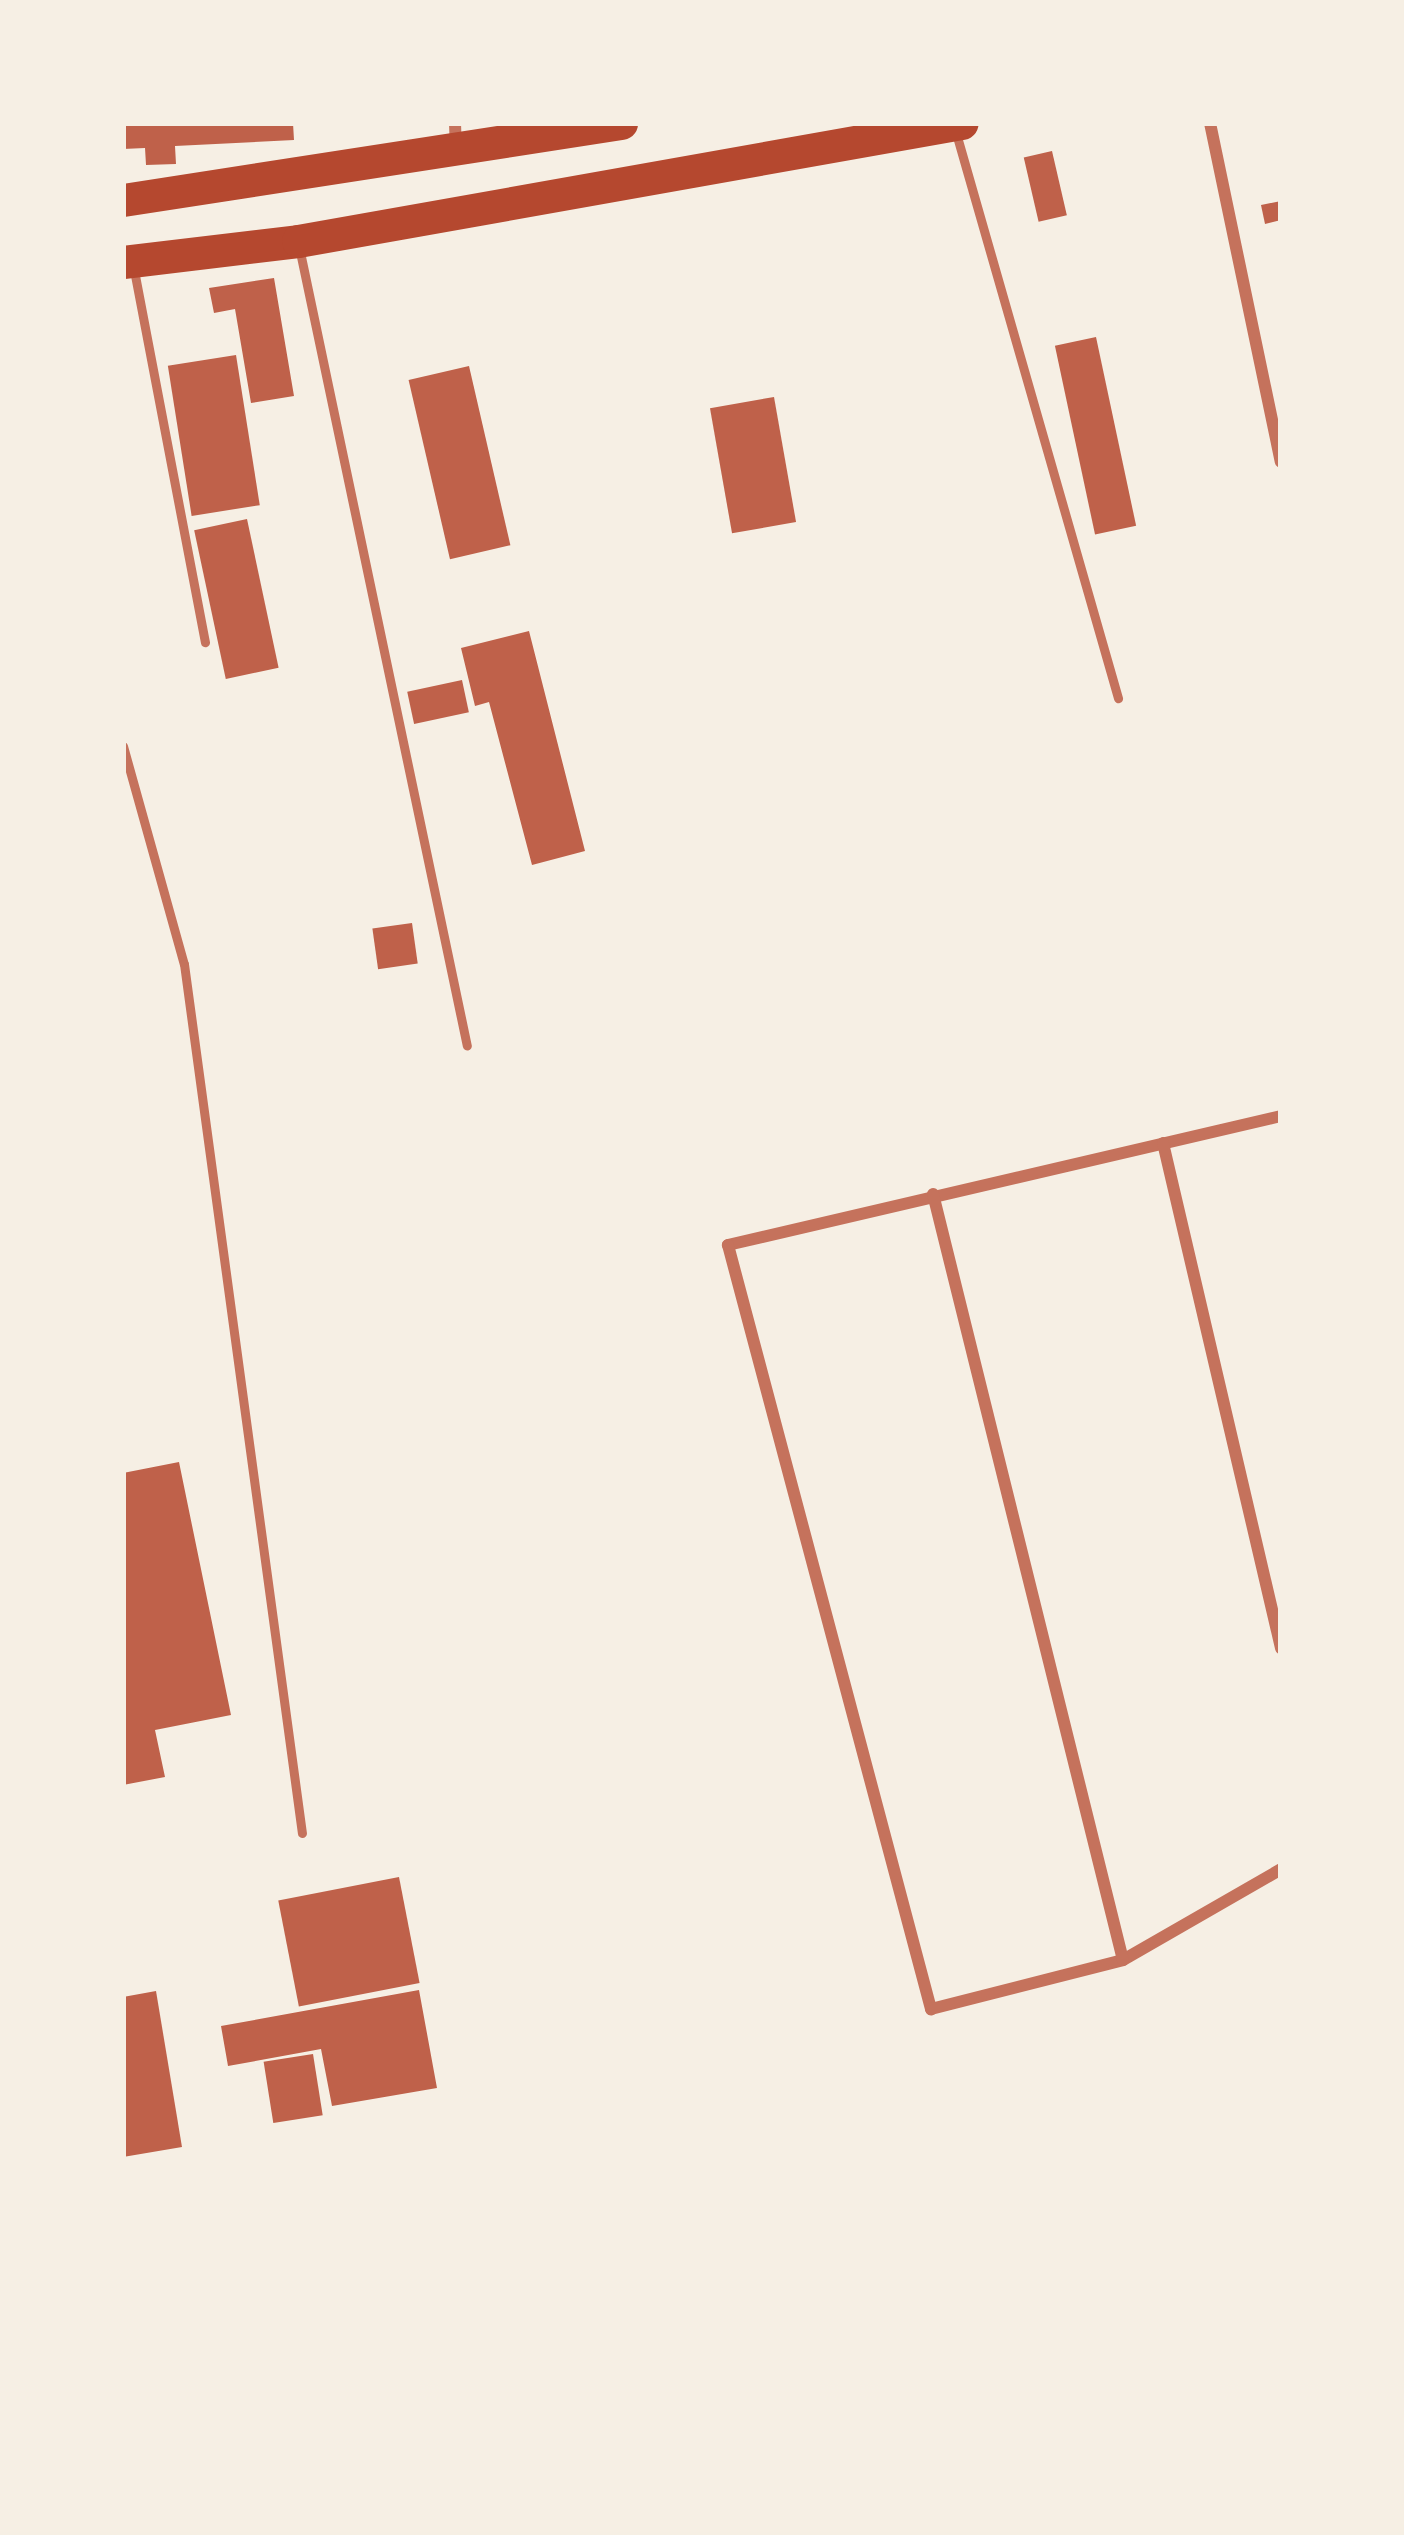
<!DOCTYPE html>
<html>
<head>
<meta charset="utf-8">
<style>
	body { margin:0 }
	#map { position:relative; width:1404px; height:2535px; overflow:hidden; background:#f6efe4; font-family:"Fira Sans Condensed",sans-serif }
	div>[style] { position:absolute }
	.building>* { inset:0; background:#bf614a; transform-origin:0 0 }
	.service>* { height:9px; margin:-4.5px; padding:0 4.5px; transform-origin:4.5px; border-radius:4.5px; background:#c5725c }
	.minor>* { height:12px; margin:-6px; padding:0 6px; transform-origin:6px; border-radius:6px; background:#c5725c }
	.trunk>* { height:33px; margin:-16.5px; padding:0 16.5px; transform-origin:16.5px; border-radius:16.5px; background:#b5482f }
	span { translate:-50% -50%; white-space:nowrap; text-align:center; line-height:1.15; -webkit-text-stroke:12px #f6efe4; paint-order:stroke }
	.frame { position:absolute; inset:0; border:126px solid #f6efe4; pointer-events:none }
</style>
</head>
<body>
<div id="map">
	<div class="building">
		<i style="clip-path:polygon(123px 123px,293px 123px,294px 140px,175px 146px,176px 164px,146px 165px,145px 148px,123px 149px)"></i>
		<i style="left:1052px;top:151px;width:66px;height:29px;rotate:77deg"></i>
		<i style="clip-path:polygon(1281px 201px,1281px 220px,1265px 224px,1261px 205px)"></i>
		<i style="clip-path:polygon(274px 278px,294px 396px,251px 403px,235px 309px,214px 313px,209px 288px)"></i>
		<i style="left:1096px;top:337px;width:193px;height:42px;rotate:78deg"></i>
		<i style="left:236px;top:355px;width:152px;height:69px;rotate:81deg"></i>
		<i style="left:469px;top:366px;width:184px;height:62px;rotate:77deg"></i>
		<i style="left:774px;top:397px;width:127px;height:65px;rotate:80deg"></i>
		<i style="left:247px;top:519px;width:152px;height:54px;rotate:78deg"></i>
		<i style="clip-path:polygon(529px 631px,585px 851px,532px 865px,489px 702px,475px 706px,461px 648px)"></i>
		<i style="left:462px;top:680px;width:33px;height:56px;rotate:78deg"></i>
		<i style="left:412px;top:923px;width:41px;height:40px;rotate:82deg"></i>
		<i style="clip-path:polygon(179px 1462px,231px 1715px,155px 1730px,165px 1777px,123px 1785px,123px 1473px)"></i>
		<i style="left:399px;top:1877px;width:108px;height:123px;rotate:79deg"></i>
		<i style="clip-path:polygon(419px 1990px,437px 2088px,332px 2106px,321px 2049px,228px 2066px,221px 2026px)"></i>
		<i style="clip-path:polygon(156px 1991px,182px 2147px,123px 2157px,123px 1997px)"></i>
		<i style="left:313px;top:2054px;width:62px;height:50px;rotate:81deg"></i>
	</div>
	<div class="service">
		<i style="left:956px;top:133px;width:588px;rotate:74deg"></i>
		<i style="left:299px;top:247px;width:816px;rotate:78.13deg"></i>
		<i style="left:134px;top:270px;width:379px;rotate:79.2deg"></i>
		<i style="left:123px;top:746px;width:226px;rotate:74.4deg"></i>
		<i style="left:184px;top:964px;width:877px;rotate:82.27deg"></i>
	</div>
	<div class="minor">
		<i style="left:455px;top:123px;width:25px;rotate:88deg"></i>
		<i style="left:1210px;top:123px;width:346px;rotate:78.2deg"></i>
		<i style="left:1281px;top:1116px;width:568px;rotate:166.87deg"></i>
		<i style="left:728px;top:1245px;width:791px;rotate:75.12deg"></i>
		<i style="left:931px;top:2009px;width:198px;rotate:-14.3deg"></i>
		<i style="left:1123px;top:1960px;width:182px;rotate:-29.9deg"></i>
		<i style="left:1163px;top:1143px;width:519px;rotate:76.85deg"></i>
		<i style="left:933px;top:1194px;width:789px;rotate:76.07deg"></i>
	</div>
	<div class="trunk">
		<i style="left:123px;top:200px;width:504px;rotate:-8.79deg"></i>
		<i style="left:123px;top:262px;width:176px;rotate:-6.8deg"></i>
		<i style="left:298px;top:241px;width:674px;rotate:-10.08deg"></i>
	</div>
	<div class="frame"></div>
</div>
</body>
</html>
